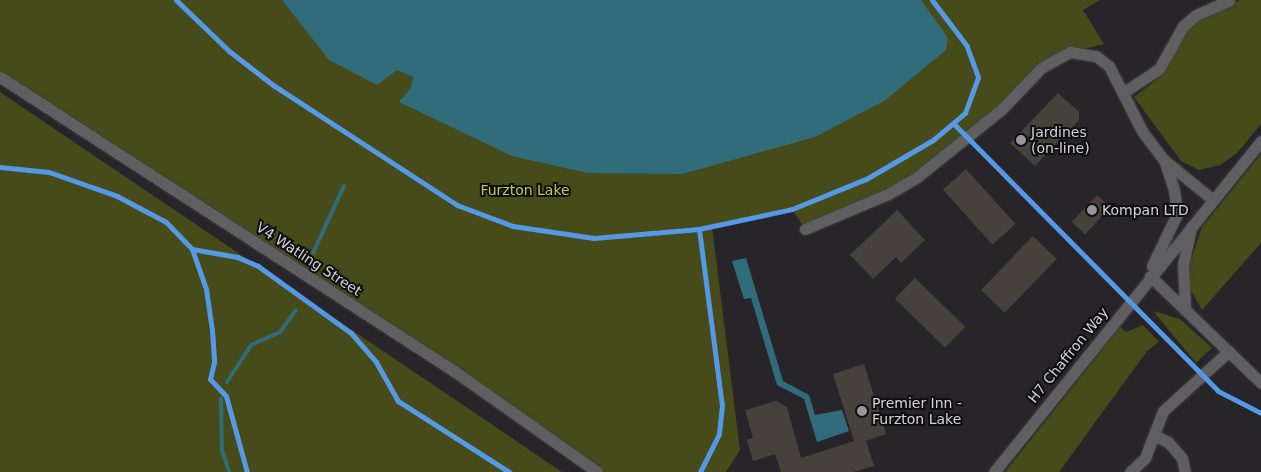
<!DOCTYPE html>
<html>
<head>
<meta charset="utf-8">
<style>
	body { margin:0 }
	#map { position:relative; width:1261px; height:472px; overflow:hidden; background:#27252a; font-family:"DejaVu Sans",sans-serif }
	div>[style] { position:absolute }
	.green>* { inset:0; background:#464b19 }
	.water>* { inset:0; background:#306c79 }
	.stream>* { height:4px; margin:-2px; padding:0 2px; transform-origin:2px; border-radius:2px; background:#306c79 }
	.building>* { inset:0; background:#47413b; transform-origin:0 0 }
	.roads { filter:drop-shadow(0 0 1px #434245) drop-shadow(0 0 1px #434245) }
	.minor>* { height:11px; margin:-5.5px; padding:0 5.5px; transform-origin:5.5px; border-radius:5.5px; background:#5f5e61 }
	.cycleway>* { height:5px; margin:-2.5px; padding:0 2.5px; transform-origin:2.5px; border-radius:2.5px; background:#5399e6 }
	.dots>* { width:14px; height:14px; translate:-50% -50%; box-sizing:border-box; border:2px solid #0f0e11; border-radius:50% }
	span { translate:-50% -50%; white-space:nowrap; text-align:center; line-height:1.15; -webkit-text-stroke:4px #0f0e11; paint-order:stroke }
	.poi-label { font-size:14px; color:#d4d3d7 }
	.left { translate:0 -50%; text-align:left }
	.park-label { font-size:14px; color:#bfcc51 }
	.street-label { font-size:14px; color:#d4d3d7 }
</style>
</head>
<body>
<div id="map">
	<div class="green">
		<i style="clip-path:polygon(0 0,1100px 0,1083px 10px,1104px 44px,1056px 56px,917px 177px,805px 229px,792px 209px,712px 227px,740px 450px,726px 472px,597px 472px,0 77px)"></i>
		<i style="clip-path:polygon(1240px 0,1261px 0,1261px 124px,1237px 153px,1220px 165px,1199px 170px,1181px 161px,1134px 97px,1164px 74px,1184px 33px,1198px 21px)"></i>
		<i style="clip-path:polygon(0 92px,562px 472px,0 472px)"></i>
		<i style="clip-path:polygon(1261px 154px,1261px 243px,1202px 310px,1189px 287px,1190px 263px,1202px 227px)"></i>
		<i style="clip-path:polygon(1153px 311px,1180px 319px,1212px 348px,1196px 363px)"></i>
		<i style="clip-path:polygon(1143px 325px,1159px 342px,1147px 351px,1059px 472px,1005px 472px,1120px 327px,1126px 332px)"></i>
	</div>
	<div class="water">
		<i style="clip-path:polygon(282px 0,921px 0,948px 38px,946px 50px,884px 101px,815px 137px,682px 174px,587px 173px,512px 156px,399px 102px,411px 87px,413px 77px,397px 70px,377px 85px,329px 60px)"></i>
		<i style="clip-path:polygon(746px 258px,783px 381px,809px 395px,815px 415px,842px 410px,849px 431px,817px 442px,804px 399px,777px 385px,751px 298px,744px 299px,732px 261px)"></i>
	</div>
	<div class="stream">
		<i style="left:313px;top:253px;width:74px;rotate:-65.2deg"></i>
		<i style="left:227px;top:382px;width:44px;rotate:-57deg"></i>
		<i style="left:251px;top:345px;width:32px;rotate:-24deg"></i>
		<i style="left:280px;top:332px;width:27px;rotate:-54deg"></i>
		<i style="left:221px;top:399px;width:51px;rotate:88.9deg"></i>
		<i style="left:222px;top:450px;width:23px;rotate:72deg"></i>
	</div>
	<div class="building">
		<i style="clip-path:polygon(1058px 93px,1079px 112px,1079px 120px,1035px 166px,1010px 143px)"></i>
		<i style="left:966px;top:169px;width:74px;height:31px;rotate:48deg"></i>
		<i style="left:1097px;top:195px;width:18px;height:37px;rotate:43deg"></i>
		<i style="clip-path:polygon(897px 210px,925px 240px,901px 263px,896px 257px,873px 279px,850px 255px)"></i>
		<i style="left:1033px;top:236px;width:33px;height:75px;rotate:44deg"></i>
		<i style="left:915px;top:278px;width:70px;height:29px;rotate:44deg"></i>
		<i style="clip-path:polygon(864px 364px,886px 434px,866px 441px,874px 466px,853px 472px,781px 472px,775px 454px,753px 461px,747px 440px,753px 438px,745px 410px,776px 401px,787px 407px,801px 458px,854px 441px,833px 374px)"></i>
	</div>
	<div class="roads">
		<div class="minor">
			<i style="left:0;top:77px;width:541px;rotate:32.93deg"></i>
			<i style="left:454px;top:371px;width:175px;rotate:35.2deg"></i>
			<i style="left:1124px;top:92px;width:42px;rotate:-33.3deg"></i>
			<i style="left:1159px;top:69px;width:49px;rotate:-60.8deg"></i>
			<i style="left:1183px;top:26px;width:17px;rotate:-40deg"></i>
			<i style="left:1196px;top:15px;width:36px;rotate:-24deg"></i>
			<i style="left:805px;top:229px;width:90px;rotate:-22.9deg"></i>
			<i style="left:888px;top:194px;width:34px;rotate:-30deg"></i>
			<i style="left:917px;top:177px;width:109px;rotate:-38.7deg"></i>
			<i style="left:1002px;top:109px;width:57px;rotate:-46.4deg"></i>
			<i style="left:1041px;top:68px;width:33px;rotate:-29deg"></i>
			<i style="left:1070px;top:52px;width:26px;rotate:9deg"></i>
			<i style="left:1096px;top:56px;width:16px;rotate:38deg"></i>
			<i style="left:1109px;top:66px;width:73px;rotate:63.1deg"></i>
			<i style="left:1142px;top:131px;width:36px;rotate:53deg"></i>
			<i style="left:1164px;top:160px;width:63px;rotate:39.2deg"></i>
			<i style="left:1152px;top:266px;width:58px;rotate:-64.3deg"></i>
			<i style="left:1177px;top:214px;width:24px;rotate:-97deg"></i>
			<i style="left:1174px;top:190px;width:32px;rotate:-108deg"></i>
			<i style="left:1150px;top:276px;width:154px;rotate:43.9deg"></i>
			<i style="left:1185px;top:307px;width:42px;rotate:-92.7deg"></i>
			<i style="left:1183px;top:265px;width:39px;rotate:-78deg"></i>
			<i style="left:1154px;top:435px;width:16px;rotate:27deg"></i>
			<i style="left:1168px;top:442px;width:21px;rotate:49deg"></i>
			<i style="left:1182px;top:458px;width:14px;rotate:78deg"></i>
			<i style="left:994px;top:472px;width:425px;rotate:-51.1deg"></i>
			<i style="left:1130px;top:472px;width:21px;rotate:-43deg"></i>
			<i style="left:1145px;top:458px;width:50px;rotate:-69deg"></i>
			<i style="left:1163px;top:411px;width:89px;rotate:-42.3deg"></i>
		</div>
	</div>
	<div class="cycleway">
		<i style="left:176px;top:0;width:74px;rotate:43.9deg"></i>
		<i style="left:229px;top:51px;width:56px;rotate:37.7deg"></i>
		<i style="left:273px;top:85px;width:220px;rotate:33.1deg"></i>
		<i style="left:457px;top:205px;width:60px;rotate:20.6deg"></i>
		<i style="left:513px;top:226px;width:82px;rotate:8.4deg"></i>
		<i style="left:594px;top:238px;width:105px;rotate:-4.9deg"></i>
		<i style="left:699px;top:229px;width:95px;rotate:-12.1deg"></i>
		<i style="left:792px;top:209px;width:80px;rotate:-22.1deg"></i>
		<i style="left:866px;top:179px;width:78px;rotate:-30.2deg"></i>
		<i style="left:933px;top:140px;width:42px;rotate:-40.2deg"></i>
		<i style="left:965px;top:113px;width:38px;rotate:-70deg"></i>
		<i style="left:978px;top:77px;width:33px;rotate:-110deg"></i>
		<i style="left:967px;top:46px;width:58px;rotate:-127.3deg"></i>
		<i style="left:954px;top:124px;width:375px;rotate:45.3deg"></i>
		<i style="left:1218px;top:391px;width:48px;rotate:27.1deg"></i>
		<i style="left:0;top:167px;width:49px;rotate:5.8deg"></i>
		<i style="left:49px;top:172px;width:72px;rotate:19.4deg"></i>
		<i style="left:117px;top:196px;width:55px;rotate:28deg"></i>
		<i style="left:166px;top:222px;width:37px;rotate:46deg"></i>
		<i style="left:192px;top:249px;width:42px;rotate:70.7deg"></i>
		<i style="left:206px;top:289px;width:41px;rotate:81.7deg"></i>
		<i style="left:212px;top:330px;width:32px;rotate:86deg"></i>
		<i style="left:214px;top:362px;width:17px;rotate:103deg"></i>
		<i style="left:210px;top:379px;width:23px;rotate:47deg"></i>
		<i style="left:226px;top:396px;width:79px;rotate:74.6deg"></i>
		<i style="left:699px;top:229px;width:177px;rotate:82.6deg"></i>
		<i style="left:722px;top:405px;width:29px;rotate:96deg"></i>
		<i style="left:719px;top:434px;width:42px;rotate:116.6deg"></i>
		<i style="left:192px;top:249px;width:46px;rotate:10.1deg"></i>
		<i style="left:237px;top:257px;width:23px;rotate:23deg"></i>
		<i style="left:258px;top:266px;width:115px;rotate:35.8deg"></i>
		<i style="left:351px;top:333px;width:38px;rotate:49deg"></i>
		<i style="left:376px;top:362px;width:45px;rotate:60.6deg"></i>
		<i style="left:398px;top:401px;width:132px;rotate:32.6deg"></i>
	</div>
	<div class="dots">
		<i style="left:1021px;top:140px;background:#97969a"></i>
		<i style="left:1092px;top:210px;background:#97969a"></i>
		<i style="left:862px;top:411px;background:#97969a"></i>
	</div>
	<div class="poi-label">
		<span class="left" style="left:1031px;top:140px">Jardines<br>(on-line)</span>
		<span class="left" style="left:1102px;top:210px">Kompan LTD</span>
		<span class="left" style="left:872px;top:411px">Premier Inn -<br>Furzton Lake</span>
	</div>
	<div class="park-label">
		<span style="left:525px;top:190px">Furzton Lake</span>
	</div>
	<div class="street-label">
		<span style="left:309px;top:259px;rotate:33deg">V4 Watling Street</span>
		<span style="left:1068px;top:355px;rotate:-51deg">H7 Chaffron Way</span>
	</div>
</div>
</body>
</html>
